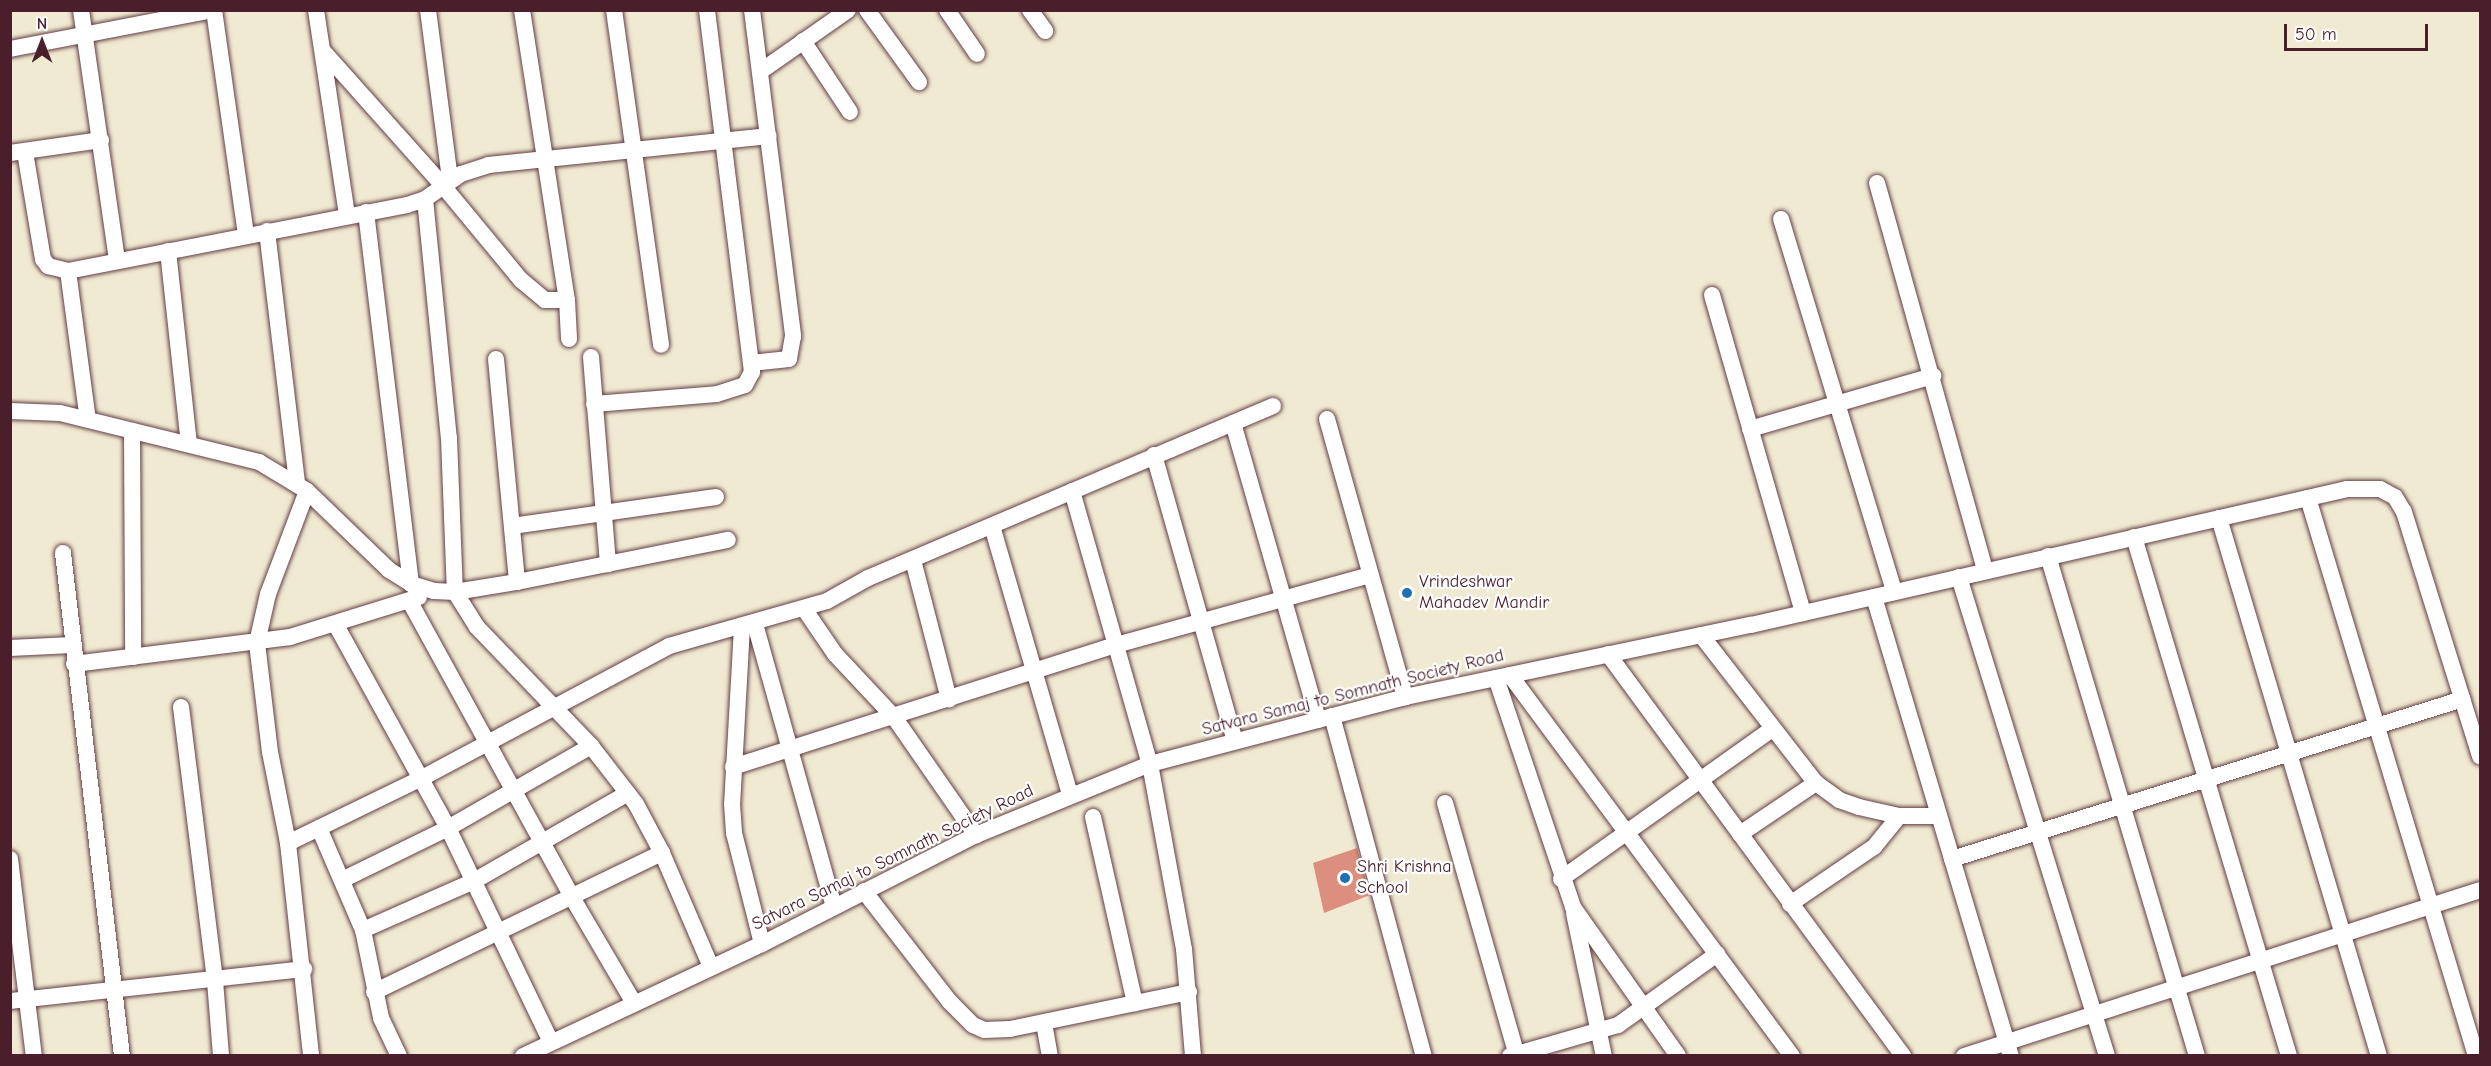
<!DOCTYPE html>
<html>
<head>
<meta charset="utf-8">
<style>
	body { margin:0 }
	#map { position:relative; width:2491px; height:1066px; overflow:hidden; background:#f1ead2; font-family:"Comic Neue",sans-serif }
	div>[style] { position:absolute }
	.building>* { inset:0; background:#dc8f7f }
	.roads { filter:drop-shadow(0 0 2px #633d44) drop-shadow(0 0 2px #633d44) }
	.minor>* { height:16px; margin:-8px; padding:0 8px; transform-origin:8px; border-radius:8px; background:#fff }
	.dots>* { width:16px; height:16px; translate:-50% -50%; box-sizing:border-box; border:3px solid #fff; border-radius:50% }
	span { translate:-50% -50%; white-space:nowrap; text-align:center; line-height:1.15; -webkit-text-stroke:4.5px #fff; paint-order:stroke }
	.poi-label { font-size:18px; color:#4a1f2b }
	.left { translate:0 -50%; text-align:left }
	.street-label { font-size:18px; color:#4a1f2b }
	.frame { position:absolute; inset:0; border:12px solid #4a1f2b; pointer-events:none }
	.north { position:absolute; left:12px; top:12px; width:60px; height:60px; -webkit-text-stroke:4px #fff; paint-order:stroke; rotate:0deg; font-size:16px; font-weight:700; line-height:24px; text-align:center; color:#4a1f2b }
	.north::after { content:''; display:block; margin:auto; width:21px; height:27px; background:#4a1f2b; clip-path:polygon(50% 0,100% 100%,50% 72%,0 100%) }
	.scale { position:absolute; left:2284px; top:24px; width:144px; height:27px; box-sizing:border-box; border:3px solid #4a1f2b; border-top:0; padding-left:8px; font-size:18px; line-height:21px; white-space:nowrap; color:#4a1f2b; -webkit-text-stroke:4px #fff; paint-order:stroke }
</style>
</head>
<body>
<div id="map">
	<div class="building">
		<i style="clip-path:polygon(1357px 848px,1370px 895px,1324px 913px,1313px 863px)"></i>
	</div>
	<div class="roads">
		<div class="minor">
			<i style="left:81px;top:10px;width:253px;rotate:81.8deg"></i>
			<i style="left:214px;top:10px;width:227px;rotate:81.9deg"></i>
			<i style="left:316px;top:10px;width:207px;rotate:81.4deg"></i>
			<i style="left:428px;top:10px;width:171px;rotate:82.6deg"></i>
			<i style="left:522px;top:10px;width:293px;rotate:81.2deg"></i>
			<i style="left:567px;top:300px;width:39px;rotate:87deg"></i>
			<i style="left:614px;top:10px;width:338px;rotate:82deg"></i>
			<i style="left:752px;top:10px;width:329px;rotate:82.8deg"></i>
			<i style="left:793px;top:336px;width:23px;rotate:100deg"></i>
			<i style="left:789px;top:359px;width:36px;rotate:174deg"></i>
			<i style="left:867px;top:10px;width:89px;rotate:54.2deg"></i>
			<i style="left:947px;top:10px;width:53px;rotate:55.7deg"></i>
			<i style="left:1030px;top:10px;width:26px;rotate:54deg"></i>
			<i style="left:803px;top:41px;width:85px;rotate:56.5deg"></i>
			<i style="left:10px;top:49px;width:207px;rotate:-10.9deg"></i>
			<i style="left:323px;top:51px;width:182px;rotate:48.3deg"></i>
			<i style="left:444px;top:187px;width:121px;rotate:50.4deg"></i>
			<i style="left:521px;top:280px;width:31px;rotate:40deg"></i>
			<i style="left:545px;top:300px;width:22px"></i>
			<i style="left:761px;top:71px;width:106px;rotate:-35deg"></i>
			<i style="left:25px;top:152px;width:109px;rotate:80.5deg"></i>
			<i style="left:43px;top:259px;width:9px;rotate:54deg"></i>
			<i style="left:48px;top:266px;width:21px;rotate:14deg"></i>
			<i style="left:68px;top:271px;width:345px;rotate:-11deg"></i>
			<i style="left:407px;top:205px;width:19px;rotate:-18deg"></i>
			<i style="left:425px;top:199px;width:44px;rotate:-34.8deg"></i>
			<i style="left:461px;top:174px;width:29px;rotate:-18deg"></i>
			<i style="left:489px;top:165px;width:281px;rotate:-5.9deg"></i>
			<i style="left:10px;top:153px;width:92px;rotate:-8.1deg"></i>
			<i style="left:1877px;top:183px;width:403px;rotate:74.4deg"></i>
			<i style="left:425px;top:199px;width:240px;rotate:84.3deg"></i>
			<i style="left:449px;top:438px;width:154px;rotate:87.8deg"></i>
			<i style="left:455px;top:592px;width:41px;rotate:57.8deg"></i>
			<i style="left:477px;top:627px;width:165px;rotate:46.2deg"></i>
			<i style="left:591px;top:746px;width:73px;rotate:52.2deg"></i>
			<i style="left:636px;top:804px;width:55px;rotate:62deg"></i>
			<i style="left:662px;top:853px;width:124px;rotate:66.7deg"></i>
			<i style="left:366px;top:212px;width:375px;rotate:83.1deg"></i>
			<i style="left:1781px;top:219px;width:390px;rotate:73.1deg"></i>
			<i style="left:267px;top:231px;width:255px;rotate:83.2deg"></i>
			<i style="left:168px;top:251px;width:193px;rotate:83.8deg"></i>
			<i style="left:68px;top:271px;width:150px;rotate:82.4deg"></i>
			<i style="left:1712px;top:295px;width:331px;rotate:74deg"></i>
			<i style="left:591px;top:357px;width:208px;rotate:85.3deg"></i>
			<i style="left:496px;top:359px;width:224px;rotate:84.6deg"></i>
			<i style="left:594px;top:404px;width:123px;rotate:-4.6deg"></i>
			<i style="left:717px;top:394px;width:29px;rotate:-18deg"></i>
			<i style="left:745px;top:385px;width:15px;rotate:-62deg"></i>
			<i style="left:752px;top:372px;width:365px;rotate:-97.1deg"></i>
			<i style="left:10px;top:411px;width:50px;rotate:2.3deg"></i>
			<i style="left:60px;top:413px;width:205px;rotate:13.8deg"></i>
			<i style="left:259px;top:462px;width:56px;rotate:31.1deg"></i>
			<i style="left:307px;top:491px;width:114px;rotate:43.9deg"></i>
			<i style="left:389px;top:570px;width:26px;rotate:32deg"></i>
			<i style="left:411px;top:584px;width:24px;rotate:17deg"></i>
			<i style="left:434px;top:591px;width:21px;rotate:3deg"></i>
			<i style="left:455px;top:592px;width:63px;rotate:-9.2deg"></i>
			<i style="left:517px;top:582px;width:215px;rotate:-11.3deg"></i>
			<i style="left:1327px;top:419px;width:289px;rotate:74.3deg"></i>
			<i style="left:1233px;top:423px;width:309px;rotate:74deg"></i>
			<i style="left:1750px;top:429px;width:191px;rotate:-16.2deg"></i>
			<i style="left:132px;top:431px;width:226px;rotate:89.7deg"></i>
			<i style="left:1154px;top:455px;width:297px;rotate:74.2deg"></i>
			<i style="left:307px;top:491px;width:110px;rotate:110.7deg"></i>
			<i style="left:268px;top:594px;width:50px;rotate:102.7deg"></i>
			<i style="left:257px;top:643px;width:110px;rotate:83.2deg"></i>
			<i style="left:270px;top:752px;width:93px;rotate:78.8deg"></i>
			<i style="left:288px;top:843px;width:214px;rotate:83.8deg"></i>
			<i style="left:1072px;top:491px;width:284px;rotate:74.1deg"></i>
			<i style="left:1150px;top:764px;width:188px;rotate:79.6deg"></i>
			<i style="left:1184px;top:949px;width:107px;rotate:85.2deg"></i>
			<i style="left:2308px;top:498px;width:583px;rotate:73.24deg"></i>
			<i style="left:2219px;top:518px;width:561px;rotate:73.44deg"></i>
			<i style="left:512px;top:526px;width:206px;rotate:-8.1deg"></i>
			<i style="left:992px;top:526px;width:280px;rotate:73.8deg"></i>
			<i style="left:2134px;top:537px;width:542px;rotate:73.37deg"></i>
			<i style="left:63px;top:553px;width:506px;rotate:83.31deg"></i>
			<i style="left:2048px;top:556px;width:522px;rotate:73.41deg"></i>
			<i style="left:913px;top:560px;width:144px;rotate:75.5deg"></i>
			<i style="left:1959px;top:577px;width:501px;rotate:72.83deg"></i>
			<i style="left:1874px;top:597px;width:479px;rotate:73.4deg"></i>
			<i style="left:410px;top:602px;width:339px;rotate:61.2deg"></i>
			<i style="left:573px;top:899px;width:121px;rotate:59.6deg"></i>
			<i style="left:805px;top:610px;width:53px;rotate:55.7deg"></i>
			<i style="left:835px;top:654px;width:86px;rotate:46.9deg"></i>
			<i style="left:894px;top:717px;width:144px;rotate:55.2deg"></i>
			<i style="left:755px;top:624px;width:293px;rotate:74.4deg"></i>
			<i style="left:336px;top:625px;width:232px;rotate:61.1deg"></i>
			<i style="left:448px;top:828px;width:237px;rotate:64.3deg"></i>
			<i style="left:742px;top:627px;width:177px;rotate:93.2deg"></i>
			<i style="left:732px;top:804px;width:29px;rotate:86deg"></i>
			<i style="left:734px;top:833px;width:114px;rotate:75.8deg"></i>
			<i style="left:1701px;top:635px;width:187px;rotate:52.2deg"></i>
			<i style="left:1816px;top:783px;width:29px;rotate:36deg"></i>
			<i style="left:1839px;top:800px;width:21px;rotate:19deg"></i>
			<i style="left:1859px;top:807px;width:41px;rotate:12.7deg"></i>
			<i style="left:1899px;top:816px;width:40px"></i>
			<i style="left:10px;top:648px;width:62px;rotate:-2.8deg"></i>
			<i style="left:1608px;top:654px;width:499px;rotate:53.7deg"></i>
			<i style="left:74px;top:664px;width:218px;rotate:-7.1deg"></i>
			<i style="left:290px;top:637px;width:135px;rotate:-17.2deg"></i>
			<i style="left:1510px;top:675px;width:474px;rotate:53.5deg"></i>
			<i style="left:1496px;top:678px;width:242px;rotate:71.4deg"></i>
			<i style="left:1573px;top:907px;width:182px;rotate:54.8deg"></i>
			<i style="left:181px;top:707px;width:276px;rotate:82.9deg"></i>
			<i style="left:215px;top:981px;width:75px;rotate:85.4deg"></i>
			<i style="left:1332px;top:716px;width:352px;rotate:74.9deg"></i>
			<i style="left:733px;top:767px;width:402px;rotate:-17.7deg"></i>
			<i style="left:1116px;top:645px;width:264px;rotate:-15.4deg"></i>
			<i style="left:1445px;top:803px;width:263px;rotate:74.1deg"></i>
			<i style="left:1093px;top:817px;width:191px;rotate:77.3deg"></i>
			<i style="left:319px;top:828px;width:111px;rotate:66.7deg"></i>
			<i style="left:363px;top:930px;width:90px;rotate:78.4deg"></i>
			<i style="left:381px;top:1018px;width:42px;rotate:64.7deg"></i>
			<i style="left:1740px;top:834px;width:92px;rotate:-33.9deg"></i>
			<i style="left:288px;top:843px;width:149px;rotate:-25.9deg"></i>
			<i style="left:422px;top:778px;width:280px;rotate:-28.1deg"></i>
			<i style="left:669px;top:646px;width:164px;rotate:-15.9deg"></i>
			<i style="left:827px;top:601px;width:47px;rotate:-29.3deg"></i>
			<i style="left:868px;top:578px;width:440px;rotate:-23deg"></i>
			<i style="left:10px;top:859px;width:198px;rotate:83.1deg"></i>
			<i style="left:1952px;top:859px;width:535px;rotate:-17.39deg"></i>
			<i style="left:1561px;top:879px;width:257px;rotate:-35.4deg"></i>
			<i style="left:342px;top:880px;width:118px;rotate:-26.1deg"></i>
			<i style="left:448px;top:828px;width:165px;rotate:-29.8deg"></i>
			<i style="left:864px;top:891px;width:139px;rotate:52.3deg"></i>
			<i style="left:949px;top:1001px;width:34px;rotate:45deg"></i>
			<i style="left:973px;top:1025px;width:12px;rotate:24deg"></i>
			<i style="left:984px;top:1030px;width:26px;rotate:-2deg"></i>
			<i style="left:1010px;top:1029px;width:183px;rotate:-11.7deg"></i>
			<i style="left:1790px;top:904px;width:102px;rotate:-34.2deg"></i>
			<i style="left:1874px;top:847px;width:40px;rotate:-51deg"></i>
			<i style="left:1574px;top:913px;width:146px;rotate:78.2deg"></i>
			<i style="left:363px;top:930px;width:121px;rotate:-23.8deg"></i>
			<i style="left:474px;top:881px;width:177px;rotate:-29.7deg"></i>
			<i style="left:374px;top:992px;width:320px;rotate:-25.8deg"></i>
			<i style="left:10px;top:1001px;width:296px;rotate:-6.2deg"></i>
			<i style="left:1044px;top:1023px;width:34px;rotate:80deg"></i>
			<i style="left:523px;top:1056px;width:264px;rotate:-25.1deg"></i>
			<i style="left:762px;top:944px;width:240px;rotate:-27deg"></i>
			<i style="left:976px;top:835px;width:188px;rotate:-22.2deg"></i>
			<i style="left:1150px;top:764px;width:264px;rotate:-14.7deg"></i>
			<i style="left:1405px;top:697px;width:353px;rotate:-11.8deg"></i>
			<i style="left:1751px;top:625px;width:611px;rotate:-12.85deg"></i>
			<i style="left:2347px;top:489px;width:33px"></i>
			<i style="left:2380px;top:489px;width:17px;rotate:28deg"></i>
			<i style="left:2395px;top:497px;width:17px;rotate:59deg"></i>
			<i style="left:2404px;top:512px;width:256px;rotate:72.7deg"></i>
			<i style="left:1510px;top:1056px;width:112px;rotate:-16deg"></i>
			<i style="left:1618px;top:1025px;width:122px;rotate:-35.6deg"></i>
			<i style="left:1964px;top:1056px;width:542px;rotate:-17.83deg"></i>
		</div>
	</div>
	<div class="dots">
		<i style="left:1407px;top:593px;background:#1f6fb2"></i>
		<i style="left:1345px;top:878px;background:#1f6fb2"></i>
	</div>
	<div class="poi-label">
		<span class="left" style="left:1419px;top:593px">Vrindeshwar<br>Mahadev Mandir</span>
		<span class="left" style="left:1357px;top:878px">Shri Krishna<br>School</span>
	</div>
	<div class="street-label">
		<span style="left:1353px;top:693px;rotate:-14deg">Satvara Samaj to Somnath Society Road</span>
		<span style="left:893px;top:858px;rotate:-26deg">Satvara Samaj to Somnath Society Road</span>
	</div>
	<div class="frame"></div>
	<div class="north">N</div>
	<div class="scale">50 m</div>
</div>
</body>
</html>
